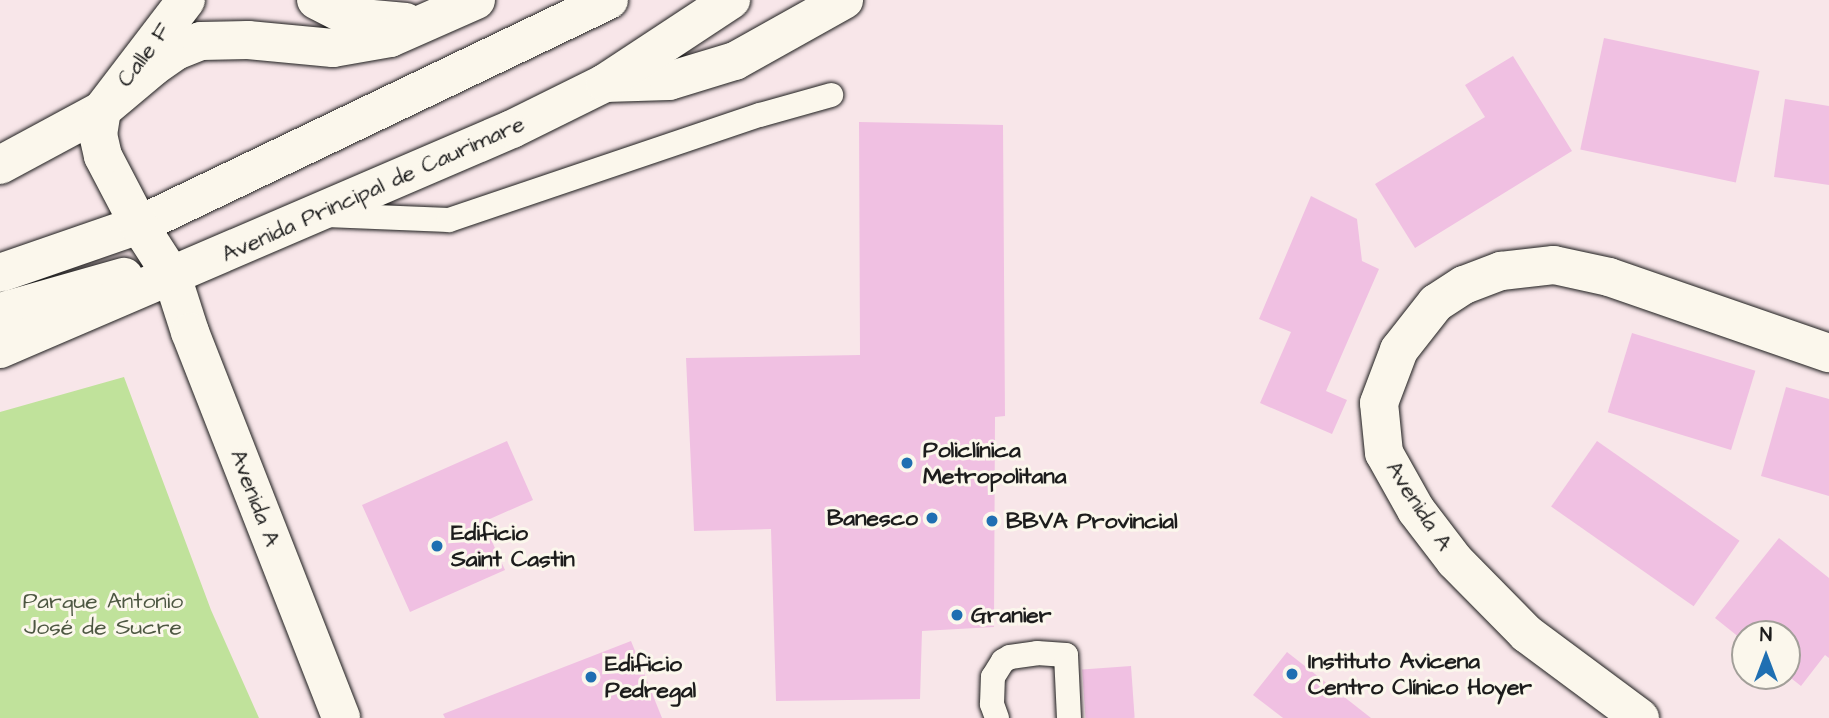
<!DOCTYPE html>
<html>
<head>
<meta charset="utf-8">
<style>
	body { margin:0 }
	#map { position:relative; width:1829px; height:718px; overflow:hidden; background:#f8e6e9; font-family:"Architects Daughter",sans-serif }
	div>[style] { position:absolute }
	.green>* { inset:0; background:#c0e29b }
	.building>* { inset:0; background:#f0c0e2; transform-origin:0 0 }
	.roads { filter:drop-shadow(0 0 2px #1c1c1c) drop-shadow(0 0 2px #1c1c1c) }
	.service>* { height:24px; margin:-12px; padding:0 12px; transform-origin:12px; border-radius:12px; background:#fbf7ec }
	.minor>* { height:38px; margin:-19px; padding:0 19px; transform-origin:19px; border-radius:19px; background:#fbf7ec }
	.secondary>* { height:38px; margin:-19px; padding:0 19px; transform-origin:19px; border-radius:19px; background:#fbf7ec }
	.dots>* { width:19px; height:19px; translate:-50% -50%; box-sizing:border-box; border:4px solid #fbf7ec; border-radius:50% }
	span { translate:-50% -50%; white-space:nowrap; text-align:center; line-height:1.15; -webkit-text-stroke:6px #fbf7ec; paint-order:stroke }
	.street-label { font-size:23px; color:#1c1c1c }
	.poi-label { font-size:23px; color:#1c1c1c; font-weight:700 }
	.left { translate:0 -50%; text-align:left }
	.right { translate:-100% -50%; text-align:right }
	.park-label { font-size:23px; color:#4d5742 }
	.north { position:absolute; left:1731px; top:620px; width:70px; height:70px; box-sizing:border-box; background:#fbf7ec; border:2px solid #a29f99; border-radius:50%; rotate:0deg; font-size:19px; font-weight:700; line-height:28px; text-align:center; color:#1c1c1c }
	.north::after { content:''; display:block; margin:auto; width:24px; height:32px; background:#1f6fb2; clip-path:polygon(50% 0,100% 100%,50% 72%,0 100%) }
</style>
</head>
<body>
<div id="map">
	<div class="green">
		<i style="clip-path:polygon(124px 377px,211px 610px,259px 718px,0 718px,0 412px)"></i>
	</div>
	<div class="building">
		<i style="left:1604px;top:38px;width:159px;height:114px;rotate:12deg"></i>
		<i style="clip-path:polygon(1513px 56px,1572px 151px,1415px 248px,1375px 184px,1485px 117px,1465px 85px)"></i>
		<i style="clip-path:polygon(1785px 99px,1829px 106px,1829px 185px,1774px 177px)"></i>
		<i style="clip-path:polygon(859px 122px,1003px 125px,1005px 416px,995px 417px,994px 627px,922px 631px,920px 699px,776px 701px,771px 529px,694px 531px,686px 358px,860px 355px)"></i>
		<i style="clip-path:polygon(1311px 196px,1357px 219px,1362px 261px,1379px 269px,1326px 391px,1347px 400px,1332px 434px,1260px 403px,1291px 332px,1259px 319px)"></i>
		<i style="left:1632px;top:333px;width:129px;height:83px;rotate:17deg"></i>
		<i style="clip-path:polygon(1786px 387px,1829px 399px,1829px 496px,1761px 476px)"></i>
		<i style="clip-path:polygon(507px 441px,533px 500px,483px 522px,505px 570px,410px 612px,362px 505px)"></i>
		<i style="left:1597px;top:441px;width:174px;height:80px;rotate:35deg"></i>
		<i style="clip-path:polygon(1779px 538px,1829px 578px,1829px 658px,1825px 655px,1801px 686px,1787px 675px,1787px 634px,1745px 634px,1745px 642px,1715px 618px)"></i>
		<i style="clip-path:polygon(631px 641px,662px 718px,445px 718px,443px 714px)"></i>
		<i style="clip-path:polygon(1287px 652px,1371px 718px,1283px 718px,1253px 695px)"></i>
		<i style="left:1131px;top:666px;width:52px;height:49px;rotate:86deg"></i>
	</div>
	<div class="roads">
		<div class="service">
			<i style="left:326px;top:215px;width:123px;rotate:2.3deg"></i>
			<i style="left:449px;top:220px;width:328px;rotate:-18.7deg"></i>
			<i style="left:760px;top:115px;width:74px;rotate:-15.7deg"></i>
			<i style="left:997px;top:718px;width:15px;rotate:-110deg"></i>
			<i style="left:992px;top:704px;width:27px;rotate:-88deg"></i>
			<i style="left:993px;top:677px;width:19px;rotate:-58deg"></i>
			<i style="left:1003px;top:661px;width:8px;rotate:-30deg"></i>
			<i style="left:1010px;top:657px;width:27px;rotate:-8deg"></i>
			<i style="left:1037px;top:653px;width:29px;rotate:4deg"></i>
			<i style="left:1066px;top:655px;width:63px;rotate:87.3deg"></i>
		</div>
		<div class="minor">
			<i style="left:0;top:165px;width:116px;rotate:-28.3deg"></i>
			<i style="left:102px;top:110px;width:138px;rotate:-52.6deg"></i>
			<i style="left:172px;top:276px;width:59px;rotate:72.2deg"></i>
			<i style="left:190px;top:332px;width:414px;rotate:68.6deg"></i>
			<i style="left:1640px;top:718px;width:141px;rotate:-143.4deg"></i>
			<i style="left:1527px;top:634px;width:103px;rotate:-134.6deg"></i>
			<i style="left:1455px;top:561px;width:64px;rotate:-127.4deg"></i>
			<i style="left:1416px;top:510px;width:65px;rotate:-119.3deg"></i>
			<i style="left:1384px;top:453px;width:50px;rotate:-95.7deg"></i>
			<i style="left:1379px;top:403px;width:57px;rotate:-69.3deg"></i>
			<i style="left:1399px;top:350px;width:60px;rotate:-51.8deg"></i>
			<i style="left:1436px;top:303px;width:33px;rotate:-33deg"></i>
			<i style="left:1464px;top:285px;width:40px;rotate:-21deg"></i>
			<i style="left:1501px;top:271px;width:53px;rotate:-6.5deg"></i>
			<i style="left:1554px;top:265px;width:56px;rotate:12.3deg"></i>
			<i style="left:1609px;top:277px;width:233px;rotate:19.1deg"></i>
		</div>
		<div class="secondary">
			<i style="left:316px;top:0;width:38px;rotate:27deg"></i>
			<i style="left:350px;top:17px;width:56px;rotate:5.1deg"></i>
			<i style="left:605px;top:83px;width:64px;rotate:-1.8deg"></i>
			<i style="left:669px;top:81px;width:69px;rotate:-16.9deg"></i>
			<i style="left:735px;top:61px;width:125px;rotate:-29.2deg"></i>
			<i style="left:0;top:273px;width:147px;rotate:-19.1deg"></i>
			<i style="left:139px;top:225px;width:521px;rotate:-25.58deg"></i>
			<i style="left:172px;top:276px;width:61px;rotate:-122.9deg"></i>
			<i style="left:139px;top:225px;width:78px;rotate:-117.6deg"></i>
			<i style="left:103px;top:156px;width:22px;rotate:-103deg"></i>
			<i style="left:98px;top:135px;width:25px;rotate:-81deg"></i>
			<i style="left:102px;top:110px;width:67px;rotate:-40.1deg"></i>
			<i style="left:153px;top:67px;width:28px;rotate:-35deg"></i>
			<i style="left:176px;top:51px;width:27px;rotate:-22deg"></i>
			<i style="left:201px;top:41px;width:47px;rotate:-1.2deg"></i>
			<i style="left:248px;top:40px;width:85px;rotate:5.4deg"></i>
			<i style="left:333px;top:48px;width:58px;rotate:-10deg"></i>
			<i style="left:390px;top:38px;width:94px;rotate:-23.8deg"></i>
			<i style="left:0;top:312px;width:129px;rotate:-15.8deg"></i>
			<i style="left:0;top:349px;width:557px;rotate:-23.25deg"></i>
			<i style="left:512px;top:129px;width:104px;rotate:-26.3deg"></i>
			<i style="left:605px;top:83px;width:151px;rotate:-33.4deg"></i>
		</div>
	</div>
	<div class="dots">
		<i style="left:907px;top:463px;background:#1f6fb2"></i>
		<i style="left:932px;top:518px;background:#1f6fb2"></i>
		<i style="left:992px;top:521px;background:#1f6fb2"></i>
		<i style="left:437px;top:546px;background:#1f6fb2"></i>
		<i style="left:957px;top:615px;background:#1f6fb2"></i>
		<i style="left:1292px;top:674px;background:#1f6fb2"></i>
		<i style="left:591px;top:677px;background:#1f6fb2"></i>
	</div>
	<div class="street-label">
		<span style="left:144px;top:55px;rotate:-53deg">Calle F</span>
		<span style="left:373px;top:189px;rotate:-24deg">Avenida Principal de Caurimare</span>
		<span style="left:255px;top:498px;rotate:69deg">Avenida A</span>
		<span style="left:1419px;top:506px;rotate:57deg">Avenida A</span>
	</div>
	<div class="poi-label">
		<span class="left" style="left:923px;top:463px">Policlínica<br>Metropolitana</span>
		<span class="right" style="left:918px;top:518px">Banesco</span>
		<span class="left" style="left:1006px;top:521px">BBVA Provincial</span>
		<span class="left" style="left:451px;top:546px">Edificio<br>Saint Castin</span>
		<span class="left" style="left:971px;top:615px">Granier</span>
		<span class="left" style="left:1308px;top:674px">Instituto Avicena<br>Centro Clínico Hoyer</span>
		<span class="left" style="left:605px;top:677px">Edificio<br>Pedregal</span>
	</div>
	<div class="park-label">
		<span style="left:103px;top:614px">Parque Antonio<br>José de Sucre</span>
	</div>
	<div class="north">N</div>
</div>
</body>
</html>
